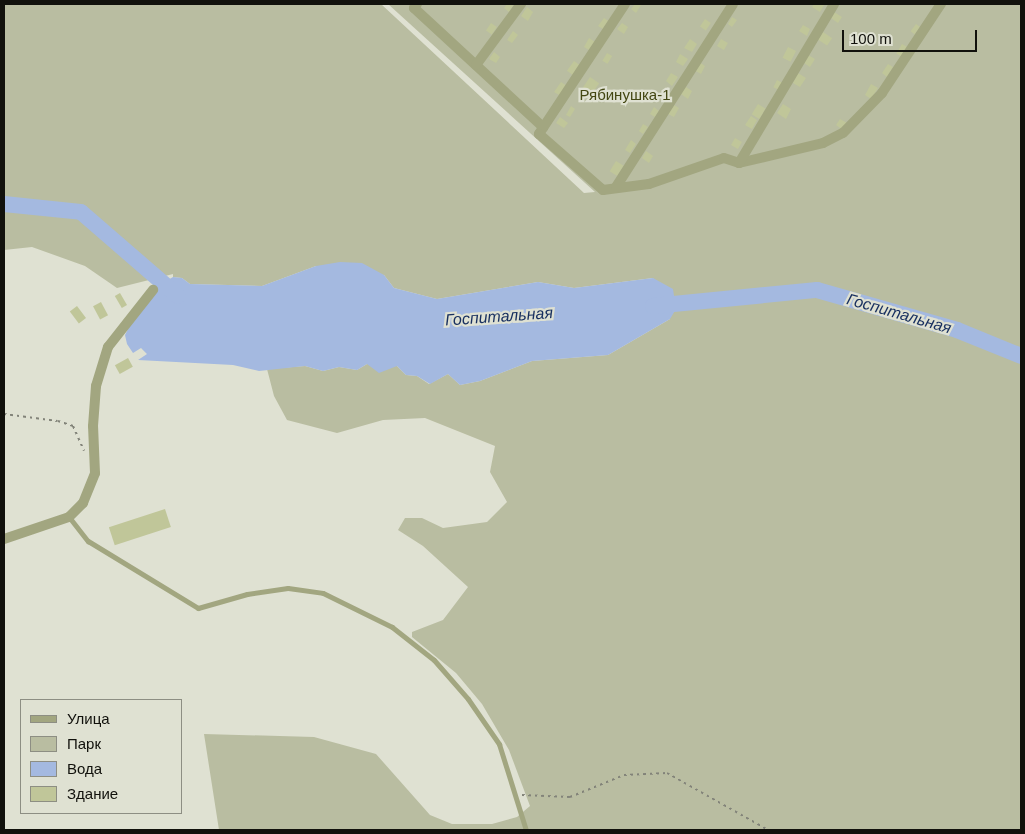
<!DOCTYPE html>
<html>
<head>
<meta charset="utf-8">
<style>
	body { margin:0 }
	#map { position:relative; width:1025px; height:834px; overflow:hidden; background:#dfe1d2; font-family:Helvetica,sans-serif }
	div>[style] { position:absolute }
	.green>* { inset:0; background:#b9bda1 }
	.water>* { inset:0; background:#a4b9e0 }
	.river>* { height:16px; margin:-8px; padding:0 8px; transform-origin:8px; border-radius:8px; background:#a4b9e0 }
	.building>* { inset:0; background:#c0c699; transform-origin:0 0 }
	.path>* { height:2px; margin-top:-1px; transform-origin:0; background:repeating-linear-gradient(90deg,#828379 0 2.5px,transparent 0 6.5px) }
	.service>* { height:5px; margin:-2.5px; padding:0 2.5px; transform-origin:2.5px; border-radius:2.5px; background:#a2a680 }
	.minor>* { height:10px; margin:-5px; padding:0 5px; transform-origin:5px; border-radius:5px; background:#a2a680 }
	span { translate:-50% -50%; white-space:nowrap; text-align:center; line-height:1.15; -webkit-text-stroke:4.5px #dfe1d2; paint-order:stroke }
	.park-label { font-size:15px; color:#434713 }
	.water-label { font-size:16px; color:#172f5f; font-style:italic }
	.frame { position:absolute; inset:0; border:5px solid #11110c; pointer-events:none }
	.legend { position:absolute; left:20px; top:699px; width:162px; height:115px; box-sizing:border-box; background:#dfe1d2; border:1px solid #8d8e83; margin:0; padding:6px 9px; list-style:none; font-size:15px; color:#11110c }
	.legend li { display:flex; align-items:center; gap:10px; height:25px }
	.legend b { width:25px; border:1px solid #8d8e83 }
	.scale { position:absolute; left:842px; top:30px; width:135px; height:22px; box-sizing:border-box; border:2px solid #11110c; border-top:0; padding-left:6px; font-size:15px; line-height:18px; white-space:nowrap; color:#11110c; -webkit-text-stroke:4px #dfe1d2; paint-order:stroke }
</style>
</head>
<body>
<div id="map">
	<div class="green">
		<i style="clip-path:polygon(4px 4px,381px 4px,584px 193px,595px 192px,388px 4px,1021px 4px,1021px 830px,219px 830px,204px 734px,314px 737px,376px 754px,430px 815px,452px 824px,492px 824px,517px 817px,530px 806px,509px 750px,482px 704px,456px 673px,412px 637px,412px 632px,443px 620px,468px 587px,423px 546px,398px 530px,405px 518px,422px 518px,443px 528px,487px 522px,507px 502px,490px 472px,495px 446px,425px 418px,383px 420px,337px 433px,287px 420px,274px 396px,267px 369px,305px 366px,323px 371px,339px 367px,357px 370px,367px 364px,397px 366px,406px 375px,417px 376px,429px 384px,448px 374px,460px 385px,480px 381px,532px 361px,608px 355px,670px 319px,653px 278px,574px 288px,538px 282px,437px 299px,394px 288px,384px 275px,316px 266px,262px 286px,190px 284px,182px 278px,173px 277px,173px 274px,117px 288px,85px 266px,32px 247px,4px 250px)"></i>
	</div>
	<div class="water">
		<i style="clip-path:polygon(340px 262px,362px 263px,384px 275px,394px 288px,437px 299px,538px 282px,574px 288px,653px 278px,673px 289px,676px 309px,670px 319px,608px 355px,532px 361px,480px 381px,460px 385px,448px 374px,430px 384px,417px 376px,406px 375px,397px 366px,379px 373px,367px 364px,357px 370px,339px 367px,323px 371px,305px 366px,259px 371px,233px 365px,138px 360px,147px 354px,141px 348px,133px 353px,127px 344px,125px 335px,130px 325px,163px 283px,173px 277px,182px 278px,190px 284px,262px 286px,316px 266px)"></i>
	</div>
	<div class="river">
		<i style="left:4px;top:204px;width:77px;rotate:5.9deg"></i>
		<i style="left:81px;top:212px;width:128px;rotate:40.9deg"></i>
		<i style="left:653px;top:306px;width:165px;rotate:-5.6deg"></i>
		<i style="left:817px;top:290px;width:146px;rotate:15.9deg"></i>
		<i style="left:957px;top:330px;width:69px;rotate:22.1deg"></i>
	</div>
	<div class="building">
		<i style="clip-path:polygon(507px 4px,514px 4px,509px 12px,504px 8px)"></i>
		<i style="clip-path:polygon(635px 4px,641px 5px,636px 13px,631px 9px)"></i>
		<i style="clip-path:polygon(814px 4px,822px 4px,824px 5px,820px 12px,812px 7px)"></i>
		<i style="clip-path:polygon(527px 7px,533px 12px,528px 21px,521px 16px)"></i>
		<i style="clip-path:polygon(834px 12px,842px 17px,838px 23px,831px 18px)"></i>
		<i style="clip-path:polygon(732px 17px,737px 20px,732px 27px,728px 24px)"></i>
		<i style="clip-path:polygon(604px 18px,610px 22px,605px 30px,598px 26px)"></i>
		<i style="left:705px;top:19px;width:7px;height:9px;rotate:34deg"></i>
		<i style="left:491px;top:23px;width:7px;height:9px;rotate:34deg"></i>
		<i style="clip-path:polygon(622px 23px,628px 27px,624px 34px,617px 29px)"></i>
		<i style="left:916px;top:24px;width:5px;height:9px;rotate:37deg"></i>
		<i style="clip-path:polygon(803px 25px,810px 29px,807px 36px,799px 31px)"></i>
		<i style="clip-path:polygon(513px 31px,518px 35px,512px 43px,507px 40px)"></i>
		<i style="left:823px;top:32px;width:11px;height:9px;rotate:34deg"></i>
		<i style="clip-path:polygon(589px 38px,595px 42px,589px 50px,584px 47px)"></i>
		<i style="clip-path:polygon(690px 39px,697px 44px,692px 52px,684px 48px)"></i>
		<i style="left:721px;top:39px;width:8px;height:8px;rotate:30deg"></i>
		<i style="left:902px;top:44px;width:6px;height:11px;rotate:31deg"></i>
		<i style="left:788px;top:47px;width:9px;height:12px;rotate:27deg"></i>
		<i style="clip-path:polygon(494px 52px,500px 57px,496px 63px,489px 59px)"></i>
		<i style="left:607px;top:53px;width:6px;height:9px;rotate:31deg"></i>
		<i style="clip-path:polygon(680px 54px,688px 59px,683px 66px,676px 62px)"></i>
		<i style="clip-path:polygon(808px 55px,815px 59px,810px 67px,804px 63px)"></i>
		<i style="left:574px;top:61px;width:9px;height:12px;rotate:36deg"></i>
		<i style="clip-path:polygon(699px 62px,705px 66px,701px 74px,694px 70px)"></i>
		<i style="clip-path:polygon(888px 64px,893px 67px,887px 77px,882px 73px)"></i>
		<i style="clip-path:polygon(671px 73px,678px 77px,672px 86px,666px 81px)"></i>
		<i style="clip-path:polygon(798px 73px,806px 78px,800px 87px,793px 83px)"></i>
		<i style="left:590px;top:77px;width:11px;height:13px;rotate:34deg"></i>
		<i style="left:777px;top:80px;width:7px;height:8px;rotate:27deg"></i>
		<i style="clip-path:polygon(561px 82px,567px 86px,561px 96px,554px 92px)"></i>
		<i style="clip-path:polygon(871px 84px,878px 88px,871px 99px,865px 95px)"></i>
		<i style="clip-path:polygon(686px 87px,692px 91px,688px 99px,681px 94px)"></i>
		<i style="left:758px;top:104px;width:9px;height:12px;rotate:32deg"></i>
		<i style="clip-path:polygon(783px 104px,791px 109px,786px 119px,777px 113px)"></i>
		<i style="clip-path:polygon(674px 105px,679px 108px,674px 117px,668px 114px)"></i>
		<i style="clip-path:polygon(571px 106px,575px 109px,570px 117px,566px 115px)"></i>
		<i style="clip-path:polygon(654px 107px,659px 111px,655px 117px,650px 114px)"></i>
		<i style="clip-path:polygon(751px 116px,757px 120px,752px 129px,745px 125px)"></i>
		<i style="clip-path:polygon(560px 117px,568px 123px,564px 128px,556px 123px)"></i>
		<i style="clip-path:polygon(840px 119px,847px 123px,843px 130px,836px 125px)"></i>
		<i style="clip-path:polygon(643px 124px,648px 127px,643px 134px,639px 131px)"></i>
		<i style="left:735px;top:138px;width:8px;height:8px;rotate:30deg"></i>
		<i style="clip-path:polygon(631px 140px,636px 144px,630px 153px,625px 150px)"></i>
		<i style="clip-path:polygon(646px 151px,653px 156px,649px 163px,642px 158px)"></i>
		<i style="left:616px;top:161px;width:9px;height:12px;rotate:32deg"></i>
		<i style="left:120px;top:293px;width:14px;height:6px;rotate:60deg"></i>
		<i style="left:101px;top:302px;width:15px;height:9px;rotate:62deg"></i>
		<i style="left:77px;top:306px;width:15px;height:9px;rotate:53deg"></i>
		<i style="left:128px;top:358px;width:10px;height:15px;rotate:61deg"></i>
		<i style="left:165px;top:509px;width:19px;height:59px;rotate:72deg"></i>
	</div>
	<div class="path">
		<i style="left:4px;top:414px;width:54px;rotate:7.4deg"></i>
		<i style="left:58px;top:421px;width:16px;rotate:18deg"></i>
		<i style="left:73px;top:426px;width:27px;rotate:66deg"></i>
		<i style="left:522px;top:795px;width:48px;rotate:2.4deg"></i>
		<i style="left:570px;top:797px;width:58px;rotate:-22.2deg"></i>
		<i style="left:624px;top:775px;width:43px;rotate:-2.7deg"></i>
		<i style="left:667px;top:773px;width:116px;rotate:29.4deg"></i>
	</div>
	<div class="service">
		<i style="left:69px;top:517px;width:31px;rotate:52deg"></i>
		<i style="left:88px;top:541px;width:129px;rotate:31.3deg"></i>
		<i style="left:198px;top:608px;width:51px;rotate:-15.9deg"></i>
		<i style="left:247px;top:594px;width:41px;rotate:-8.3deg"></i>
		<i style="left:288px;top:588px;width:35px;rotate:8deg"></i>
		<i style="left:323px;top:593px;width:77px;rotate:26.2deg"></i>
		<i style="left:392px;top:627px;width:53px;rotate:38.2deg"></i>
		<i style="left:434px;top:660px;width:52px;rotate:48.9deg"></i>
		<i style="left:468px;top:699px;width:55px;rotate:55.4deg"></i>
		<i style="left:499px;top:744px;width:90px;rotate:72.6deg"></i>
	</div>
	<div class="minor">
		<i style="left:417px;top:4px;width:5px;rotate:127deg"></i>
		<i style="left:414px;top:8px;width:176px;rotate:42.7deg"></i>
		<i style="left:625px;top:4px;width:156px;rotate:123.5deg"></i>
		<i style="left:539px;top:134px;width:85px;rotate:41.2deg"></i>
		<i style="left:603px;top:190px;width:46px;rotate:-7.4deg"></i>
		<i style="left:649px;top:184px;width:79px;rotate:-19.1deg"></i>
		<i style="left:724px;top:158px;width:16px;rotate:18deg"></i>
		<i style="left:739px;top:163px;width:86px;rotate:-13.4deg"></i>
		<i style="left:823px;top:143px;width:22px;rotate:-27deg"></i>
		<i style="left:843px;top:133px;width:56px;rotate:-45.7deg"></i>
		<i style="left:882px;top:93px;width:107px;rotate:-56.5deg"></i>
		<i style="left:476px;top:65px;width:76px;rotate:-53.6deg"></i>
		<i style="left:739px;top:163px;width:185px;rotate:-59.1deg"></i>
		<i style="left:616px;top:187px;width:217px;rotate:-57.4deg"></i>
		<i style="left:4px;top:539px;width:69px;rotate:-18.7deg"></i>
		<i style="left:69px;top:517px;width:20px;rotate:-45deg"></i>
		<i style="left:83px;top:503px;width:32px;rotate:-68deg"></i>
		<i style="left:95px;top:473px;width:47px;rotate:-92.4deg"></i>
		<i style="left:93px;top:426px;width:40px;rotate:-85.7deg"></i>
		<i style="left:96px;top:386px;width:41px;rotate:-72.9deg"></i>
		<i style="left:108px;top:347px;width:73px;rotate:-51.7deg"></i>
	</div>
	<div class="park-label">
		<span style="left:625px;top:95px">Рябинушка-1</span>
	</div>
	<div class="water-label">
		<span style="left:899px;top:314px;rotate:16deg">Госпитальная</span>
		<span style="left:499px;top:317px;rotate:-4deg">Госпитальная</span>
	</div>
	<div class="frame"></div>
	<ul class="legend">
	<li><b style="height:6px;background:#a2a680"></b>Улица</li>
	<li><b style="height:14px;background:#b9bda1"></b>Парк</li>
	<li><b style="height:14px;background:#a4b9e0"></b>Вода</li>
	<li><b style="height:14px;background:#c0c699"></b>Здание</li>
	</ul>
	<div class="scale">100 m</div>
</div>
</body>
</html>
